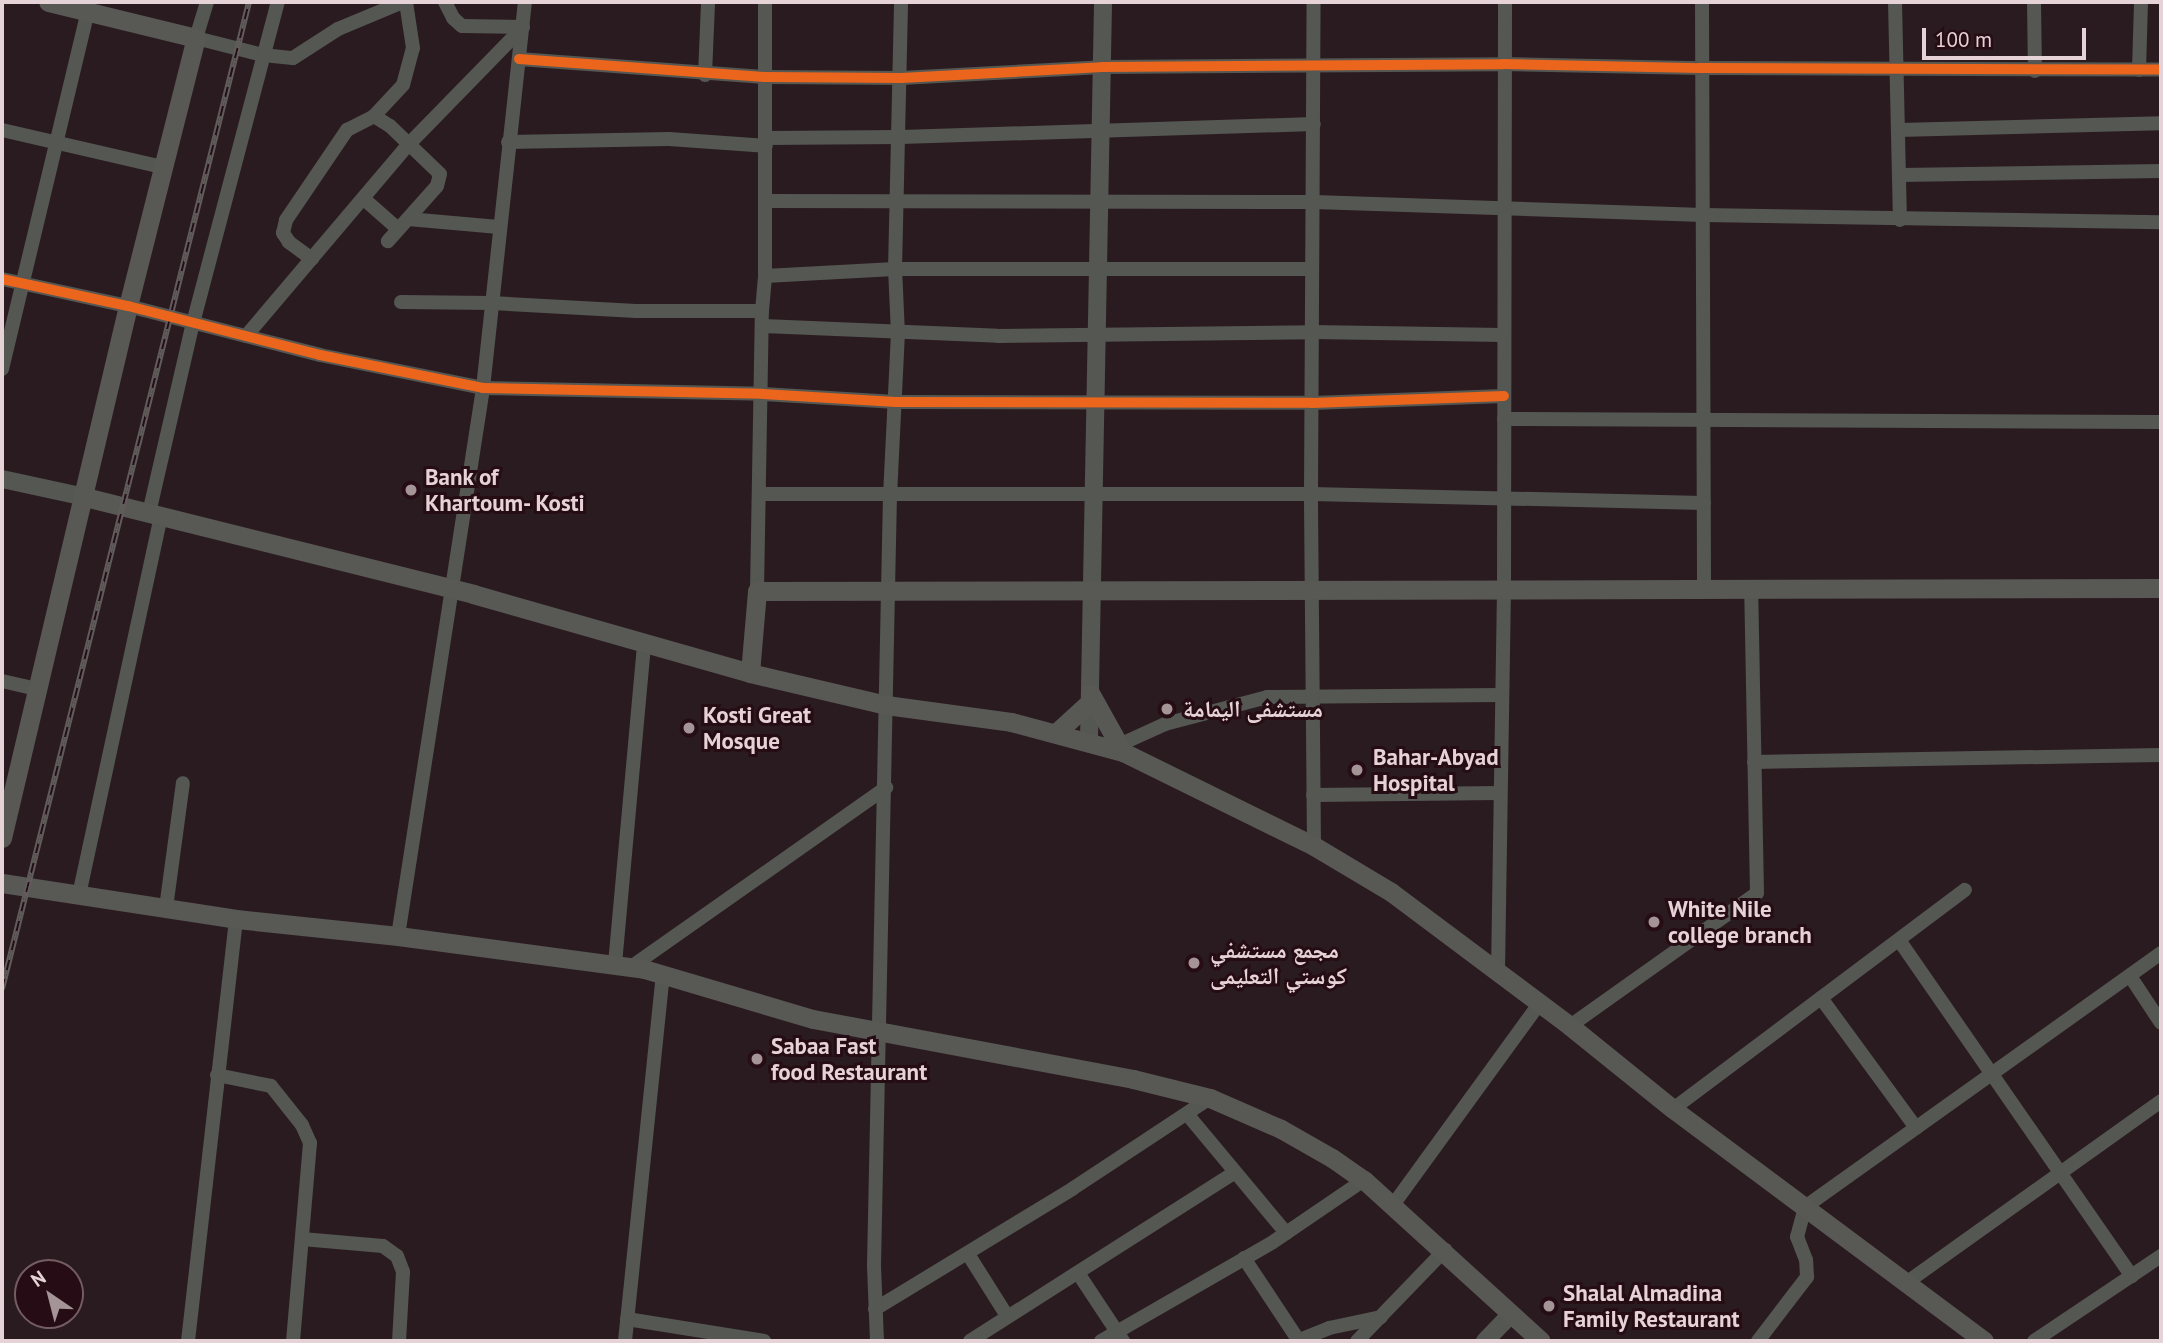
<!DOCTYPE html>
<html>
<head>
<meta charset="utf-8">
<style>
	body { margin:0 }
	#map { position:relative; width:2163px; height:1343px; overflow:hidden; background:#2a1b20; font-family:"PT Sans","Noto Naskh Arabic",sans-serif }
	div>[style] { position:absolute }
	.minor>* { height:14px; margin:-7px; padding:0 7px; transform-origin:7px; border-radius:7px; background:#545752 }
	.tertiary>* { height:18px; margin:-9px; padding:0 9px; transform-origin:9px; border-radius:9px; background:#545752 }
	.secondary>* { height:19px; margin:-9.5px; padding:0 9.5px; transform-origin:9.5px; border-radius:9.5px; background:#585854 }
	.rail>* { height:6px; margin-top:-3px; transform-origin:0; background:repeating-linear-gradient(90deg,#260c14 0 10px,#615c5c 0 20px); box-sizing:border-box; border-block:2px solid #615c5c }
	.cycleway>* { height:10px; margin:-5px; padding:0 5px; transform-origin:5px; border-radius:5px; background:#eb651d }
	.dots>* { width:19px; height:19px; translate:-50% -50%; box-sizing:border-box; border:4px solid #260c14; border-radius:50% }
	span { translate:-50% -50%; white-space:nowrap; text-align:center; line-height:1.15; -webkit-text-stroke:6px #260c14; paint-order:stroke }
	.poi-label { font-size:23px; color:#e6d3d7; font-weight:700 }
	.left { translate:0 -50%; text-align:left }
	.frame { position:absolute; inset:0; border:4px solid #e6d3d7; pointer-events:none }
	.north { position:absolute; left:14px; top:1259px; width:70px; height:70px; box-sizing:border-box; background:#260c14; border:2px solid #735c62; border-radius:50%; rotate:325deg; font-size:19px; font-weight:700; line-height:28px; text-align:center; color:#e6d3d7 }
	.north::after { content:''; display:block; margin:auto; width:24px; height:32px; background:#a49397; clip-path:polygon(50% 0,100% 100%,50% 72%,0 100%) }
	.scale { position:absolute; left:1922px; top:28px; width:164px; height:32px; box-sizing:border-box; border:4px solid #e6d3d7; border-top:0; padding-left:9px; font-size:21px; line-height:24px; white-space:nowrap; color:#e6d3d7; -webkit-text-stroke:5px #260c14; paint-order:stroke }
</style>
</head>
<body>
<div id="map">
	<div class="minor">
		<i style="left:207px;top:2px;width:38px;rotate:107deg"></i>
		<i style="left:196px;top:38px;width:69px;rotate:14.2deg"></i>
		<i style="left:263px;top:55px;width:30px;rotate:6deg"></i>
		<i style="left:293px;top:58px;width:54px;rotate:-32.8deg"></i>
		<i style="left:338px;top:29px;width:70px;rotate:-22.6deg"></i>
		<i style="left:445px;top:2px;width:18px;rotate:63deg"></i>
		<i style="left:453px;top:18px;width:12px;rotate:42deg"></i>
		<i style="left:462px;top:26px;width:61px;rotate:0.9deg"></i>
		<i style="left:1702px;top:2px;width:585px;rotate:89.8deg"></i>
		<i style="left:1895px;top:2px;width:218px;rotate:88.7deg"></i>
		<i style="left:2034px;top:2px;width:69px;rotate:89.2deg"></i>
		<i style="left:519px;top:59px;width:247px;rotate:4.2deg"></i>
		<i style="left:765px;top:77px;width:136px;rotate:0.4deg"></i>
		<i style="left:901px;top:78px;width:201px;rotate:-3.1deg"></i>
		<i style="left:1102px;top:67px;width:401px;rotate:-0.4deg"></i>
		<i style="left:1503px;top:64px;width:197px;rotate:1.2deg"></i>
		<i style="left:1700px;top:68px;width:461px;rotate:0.2deg"></i>
		<i style="left:2139px;top:70px;width:68px;rotate:-88.3deg"></i>
		<i style="left:705px;top:75px;width:73px;rotate:-87.6deg"></i>
		<i style="left:374px;top:116px;width:42px;rotate:-46.9deg"></i>
		<i style="left:403px;top:85px;width:38px;rotate:-75deg"></i>
		<i style="left:413px;top:48px;width:47px;rotate:-98.7deg"></i>
		<i style="left:2px;top:130px;width:164px;rotate:13deg"></i>
		<i style="left:1899px;top:130px;width:262px;rotate:-1.5deg"></i>
		<i style="left:766px;top:138px;width:135px;rotate:-0.4deg"></i>
		<i style="left:901px;top:137px;width:413px;rotate:-1.8deg"></i>
		<i style="left:508px;top:142px;width:161px;rotate:-1.1deg"></i>
		<i style="left:669px;top:139px;width:97px;rotate:4.1deg"></i>
		<i style="left:1900px;top:175px;width:261px;rotate:-0.9deg"></i>
		<i style="left:364px;top:199px;width:45px;rotate:41.4deg"></i>
		<i style="left:765px;top:201px;width:549px;rotate:0.1deg"></i>
		<i style="left:1314px;top:202px;width:389px;rotate:1.9deg"></i>
		<i style="left:1703px;top:215px;width:458px;rotate:0.9deg"></i>
		<i style="left:408px;top:219px;width:91px;rotate:5deg"></i>
		<i style="left:312px;top:259px;width:29px;rotate:-144deg"></i>
		<i style="left:289px;top:242px;width:11px;rotate:-124deg"></i>
		<i style="left:283px;top:233px;width:13px;rotate:-77deg"></i>
		<i style="left:286px;top:220px;width:109px;rotate:-55.9deg"></i>
		<i style="left:347px;top:130px;width:30px;rotate:-27deg"></i>
		<i style="left:374px;top:116px;width:19px;rotate:32deg"></i>
		<i style="left:390px;top:126px;width:69px;rotate:43.8deg"></i>
		<i style="left:440px;top:174px;width:12px;rotate:104deg"></i>
		<i style="left:437px;top:186px;width:74px;rotate:131.7deg"></i>
		<i style="left:765px;top:276px;width:130px;rotate:-3.1deg"></i>
		<i style="left:895px;top:269px;width:417px"></i>
		<i style="left:2px;top:279px;width:129px;rotate:12.1deg"></i>
		<i style="left:128px;top:306px;width:198px;rotate:14.3deg"></i>
		<i style="left:320px;top:355px;width:166px;rotate:11.4deg"></i>
		<i style="left:483px;top:388px;width:280px;rotate:1.2deg"></i>
		<i style="left:763px;top:394px;width:133px;rotate:3.4deg"></i>
		<i style="left:896px;top:402px;width:416px;rotate:0.1deg"></i>
		<i style="left:1312px;top:403px;width:192px;rotate:-2.1deg"></i>
		<i style="left:401px;top:302px;width:91px;rotate:0.6deg"></i>
		<i style="left:492px;top:303px;width:144px;rotate:3.2deg"></i>
		<i style="left:636px;top:311px;width:126px"></i>
		<i style="left:763px;top:326px;width:235px;rotate:2.4deg"></i>
		<i style="left:998px;top:336px;width:314px;rotate:-0.7deg"></i>
		<i style="left:1312px;top:332px;width:191px;rotate:0.9deg"></i>
		<i style="left:246px;top:336px;width:252px;rotate:-49.7deg"></i>
		<i style="left:409px;top:144px;width:163px;rotate:-45.7deg"></i>
		<i style="left:2px;top:369px;width:369px;rotate:-76.5deg"></i>
		<i style="left:1504px;top:419px;width:657px;rotate:0.26deg"></i>
		<i style="left:760px;top:494px;width:551px"></i>
		<i style="left:1311px;top:494px;width:393px;rotate:1.3deg"></i>
		<i style="left:149px;top:513px;width:195px;rotate:-77deg"></i>
		<i style="left:193px;top:323px;width:332px;rotate:-75.2deg"></i>
		<i style="left:757px;top:591px;width:280px;rotate:-89deg"></i>
		<i style="left:762px;top:311px;width:35px;rotate:-85deg"></i>
		<i style="left:765px;top:276px;width:274px;rotate:-90deg"></i>
		<i style="left:2px;top:681px;width:35px;rotate:13deg"></i>
		<i style="left:1119px;top:745px;width:51px;rotate:-24.5deg"></i>
		<i style="left:1165px;top:724px;width:106px;rotate:-14.8deg"></i>
		<i style="left:1267px;top:697px;width:234px;rotate:-0.5deg"></i>
		<i style="left:1754px;top:762px;width:407px;rotate:-1deg"></i>
		<i style="left:1313px;top:795px;width:187px;rotate:-0.6deg"></i>
		<i style="left:1314px;top:846px;width:352px;rotate:-90.5deg"></i>
		<i style="left:1311px;top:494px;width:492px;rotate:-89.7deg"></i>
		<i style="left:79px;top:895px;width:388px;rotate:-77.8deg"></i>
		<i style="left:166px;top:908px;width:126px;rotate:-82.3deg"></i>
		<i style="left:398px;top:936px;width:555px;rotate:-81.18deg"></i>
		<i style="left:483px;top:388px;width:388px;rotate:-83.8deg"></i>
		<i style="left:1899px;top:940px;width:409px;rotate:55.3deg"></i>
		<i style="left:615px;top:964px;width:321px;rotate:-84.8deg"></i>
		<i style="left:631px;top:967px;width:312px;rotate:-35.1deg"></i>
		<i style="left:1498px;top:971px;width:384px;rotate:-89.1deg"></i>
		<i style="left:1504px;top:587px;width:585px;rotate:-89.9deg"></i>
		<i style="left:2130px;top:976px;width:56px;rotate:56.6deg"></i>
		<i style="left:1821px;top:998px;width:161px;rotate:53.8deg"></i>
		<i style="left:1570px;top:1026px;width:229px;rotate:-35.4deg"></i>
		<i style="left:1757px;top:893px;width:305px;rotate:-91.1deg"></i>
		<i style="left:217px;top:1075px;width:55px;rotate:11.5deg"></i>
		<i style="left:271px;top:1086px;width:50px;rotate:51.5deg"></i>
		<i style="left:302px;top:1125px;width:20px;rotate:66deg"></i>
		<i style="left:310px;top:1143px;width:199px;rotate:94.9deg"></i>
		<i style="left:1673px;top:1109px;width:365px;rotate:-36.9deg"></i>
		<i style="left:1187px;top:1114px;width:155px;rotate:50.2deg"></i>
		<i style="left:1393px;top:1205px;width:250px;rotate:-54deg"></i>
		<i style="left:302px;top:1239px;width:81px;rotate:4.9deg"></i>
		<i style="left:383px;top:1246px;width:17px;rotate:36deg"></i>
		<i style="left:397px;top:1256px;width:17px;rotate:69deg"></i>
		<i style="left:403px;top:1272px;width:69px;rotate:93.3deg"></i>
		<i style="left:968px;top:1254px;width:73px;rotate:57.8deg"></i>
		<i style="left:1244px;top:1258px;width:100px;rotate:56.5deg"></i>
		<i style="left:1078px;top:1273px;width:82px;rotate:56.5deg"></i>
		<i style="left:1906px;top:1283px;width:313px;rotate:-35.5deg"></i>
		<i style="left:875px;top:1309px;width:231px;rotate:-31.3deg"></i>
		<i style="left:1072px;top:1189px;width:165px;rotate:-33.4deg"></i>
		<i style="left:627px;top:1319px;width:139px;rotate:9.1deg"></i>
		<i style="left:188px;top:1341px;width:425px;rotate:-83.5deg"></i>
		<i style="left:625px;top:1341px;width:370px;rotate:-84.1deg"></i>
		<i style="left:877px;top:1341px;width:76px;rotate:-92.3deg"></i>
		<i style="left:874px;top:1265px;width:769px;rotate:-88.81deg"></i>
		<i style="left:890px;top:496px;width:162px;rotate:-87.2deg"></i>
		<i style="left:898px;top:334px;width:65px;rotate:-92.6deg"></i>
		<i style="left:895px;top:269px;width:267px;rotate:-88.7deg"></i>
		<i style="left:970px;top:1341px;width:314px;rotate:-32.5deg"></i>
		<i style="left:1101px;top:1341px;width:198px;rotate:-29.9deg"></i>
		<i style="left:1273px;top:1242px;width:110px;rotate:-34.3deg"></i>
		<i style="left:1297px;top:1341px;width:35px;rotate:-22deg"></i>
		<i style="left:1329px;top:1328px;width:53px;rotate:-11.9deg"></i>
		<i style="left:1357px;top:1341px;width:127px;rotate:-46deg"></i>
		<i style="left:1758px;top:1341px;width:81px;rotate:-52.6deg"></i>
		<i style="left:1807px;top:1277px;width:17px;rotate:-93deg"></i>
		<i style="left:1806px;top:1260px;width:25px;rotate:-111deg"></i>
		<i style="left:1797px;top:1237px;width:31px;rotate:-75deg"></i>
		<i style="left:1805px;top:1207px;width:437px;rotate:-35.5deg"></i>
		<i style="left:2034px;top:1341px;width:153px;rotate:-33.8deg"></i>
	</div>
	<div class="tertiary">
		<i style="left:2px;top:479px;width:85px;rotate:12.2deg"></i>
		<i style="left:1089px;top:740px;width:738px;rotate:-88.91deg"></i>
		<i style="left:1485px;top:1341px;width:37px;rotate:-46deg"></i>
	</div>
	<div class="secondary">
		<i style="left:85px;top:497px;width:400px;rotate:14deg"></i>
		<i style="left:473px;top:594px;width:288px;rotate:15.9deg"></i>
		<i style="left:750px;top:673px;width:140px;rotate:13.2deg"></i>
		<i style="left:886px;top:705px;width:126px;rotate:7.7deg"></i>
		<i style="left:1011px;top:722px;width:116px;rotate:15deg"></i>
		<i style="left:1123px;top:752px;width:213px;rotate:26.2deg"></i>
		<i style="left:1314px;top:846px;width:90px;rotate:30.9deg"></i>
		<i style="left:1391px;top:892px;width:224px;rotate:36.8deg"></i>
		<i style="left:1570px;top:1026px;width:132px;rotate:38.9deg"></i>
		<i style="left:1673px;top:1109px;width:388px;rotate:36.7deg"></i>
		<i style="left:750px;top:673px;width:82px;rotate:-85.1deg"></i>
		<i style="left:757px;top:591px;width:1404px;rotate:-0.12deg"></i>
		<i style="left:1090px;top:693px;width:68px;rotate:60.8deg"></i>
		<i style="left:1057px;top:732px;width:46px;rotate:-42.4deg"></i>
		<i style="left:2px;top:838px;width:547px;rotate:-76.68deg"></i>
		<i style="left:128px;top:306px;width:276px;rotate:-75.8deg"></i>
		<i style="left:196px;top:38px;width:152px;rotate:-166.3deg"></i>
		<i style="left:2px;top:883px;width:237px;rotate:8.7deg"></i>
		<i style="left:236px;top:919px;width:163px;rotate:6deg"></i>
		<i style="left:398px;top:936px;width:248px;rotate:7.6deg"></i>
		<i style="left:644px;top:969px;width:176px;rotate:16.5deg"></i>
		<i style="left:813px;top:1019px;width:326px;rotate:10.6deg"></i>
		<i style="left:1133px;top:1079px;width:79px;rotate:13.9deg"></i>
		<i style="left:1210px;top:1098px;width:77px;rotate:23.6deg"></i>
		<i style="left:1281px;top:1129px;width:59px;rotate:29.6deg"></i>
		<i style="left:1332px;top:1158px;width:39px;rotate:35deg"></i>
		<i style="left:1364px;top:1180px;width:239px;rotate:42.3deg"></i>
	</div>
	<div class="rail">
		<i style="left:2px;top:989px;width:1017px;rotate:-75.95deg"></i>
	</div>
	<div class="cycleway">
		<i style="left:519px;top:59px;width:247px;rotate:4.2deg"></i>
		<i style="left:765px;top:77px;width:136px;rotate:0.4deg"></i>
		<i style="left:901px;top:78px;width:201px;rotate:-3.1deg"></i>
		<i style="left:1102px;top:67px;width:401px;rotate:-0.4deg"></i>
		<i style="left:1503px;top:64px;width:197px;rotate:1.2deg"></i>
		<i style="left:1700px;top:68px;width:461px;rotate:0.2deg"></i>
		<i style="left:2px;top:279px;width:129px;rotate:12.1deg"></i>
		<i style="left:128px;top:306px;width:198px;rotate:14.3deg"></i>
		<i style="left:320px;top:355px;width:166px;rotate:11.4deg"></i>
		<i style="left:483px;top:388px;width:280px;rotate:1.2deg"></i>
		<i style="left:763px;top:394px;width:133px;rotate:3.4deg"></i>
		<i style="left:896px;top:402px;width:416px;rotate:0.1deg"></i>
		<i style="left:1312px;top:403px;width:192px;rotate:-2.1deg"></i>
	</div>
	<div class="dots">
		<i style="left:411px;top:490px;background:#a49397"></i>
		<i style="left:1167px;top:709px;background:#a49397"></i>
		<i style="left:689px;top:728px;background:#a49397"></i>
		<i style="left:1357px;top:770px;background:#a49397"></i>
		<i style="left:1654px;top:922px;background:#a49397"></i>
		<i style="left:1194px;top:963px;background:#a49397"></i>
		<i style="left:757px;top:1059px;background:#a49397"></i>
		<i style="left:1549px;top:1306px;background:#a49397"></i>
	</div>
	<div class="poi-label">
		<span class="left" style="left:425px;top:490px">Bank of<br>Khartoum- Kosti</span>
		<span class="left" style="left:1183px;top:709px">مستشفى اليمامة</span>
		<span class="left" style="left:703px;top:728px">Kosti Great<br>Mosque</span>
		<span class="left" style="left:1373px;top:770px">Bahar-Abyad<br>Hospital</span>
		<span class="left" style="left:1668px;top:922px">White Nile<br>college branch</span>
		<span class="left" style="left:1210px;top:963px">مجمع مستشفي<br>كوستي التعليمى</span>
		<span class="left" style="left:771px;top:1059px">Sabaa Fast<br>food Restaurant</span>
		<span class="left" style="left:1563px;top:1306px">Shalal Almadina<br>Family Restaurant</span>
	</div>
	<div class="frame"></div>
	<div class="north">N</div>
	<div class="scale">100 m</div>
</div>
</body>
</html>
